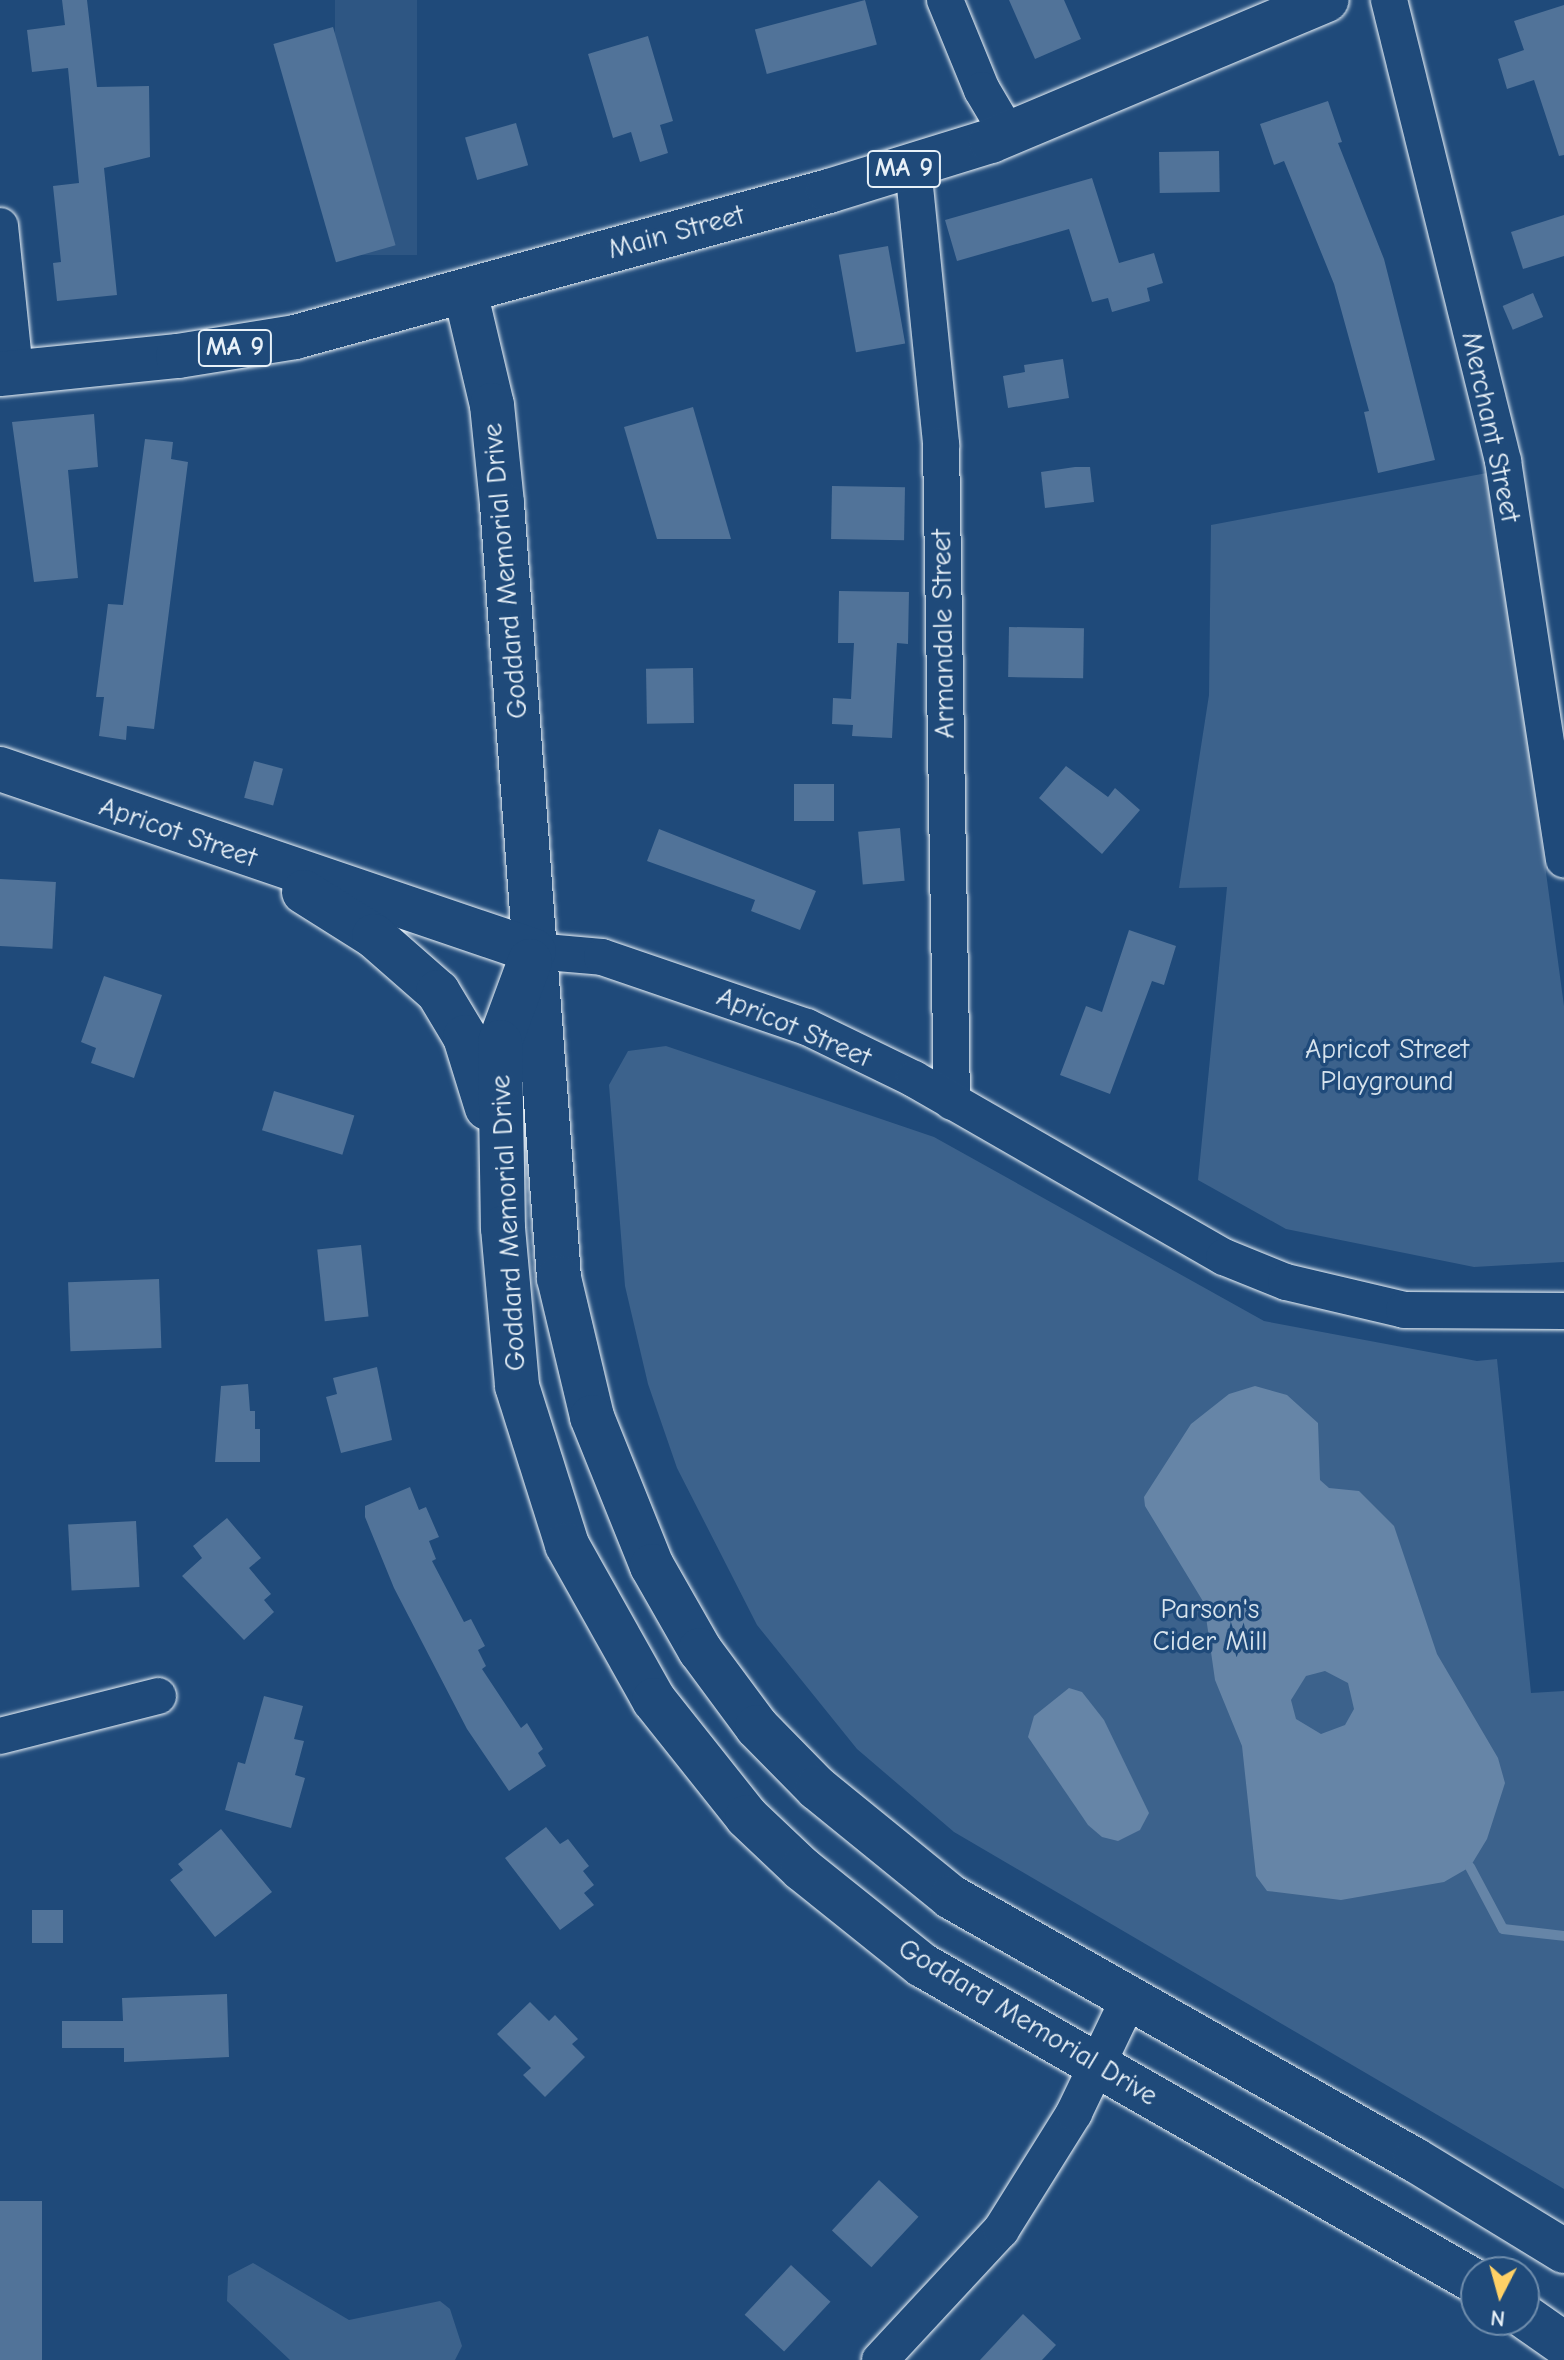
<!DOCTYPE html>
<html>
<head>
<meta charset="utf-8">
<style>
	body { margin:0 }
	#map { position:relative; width:1564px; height:2360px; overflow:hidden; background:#1f4a7a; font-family:"Comic Neue",sans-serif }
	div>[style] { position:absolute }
	.built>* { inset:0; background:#2e5683; transform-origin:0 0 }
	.green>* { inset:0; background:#3c628c }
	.water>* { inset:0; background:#6685a7 }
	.stream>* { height:10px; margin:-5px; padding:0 5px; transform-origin:5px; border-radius:5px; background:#6685a7 }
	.building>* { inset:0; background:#517399; transform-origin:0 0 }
	.roads { filter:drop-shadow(0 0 2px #e8f1f8) drop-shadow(0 0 2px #e8f1f8) }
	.street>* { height:36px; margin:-18px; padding:0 18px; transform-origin:18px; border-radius:18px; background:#1f4a7a }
	.secondary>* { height:44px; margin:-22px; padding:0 22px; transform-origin:22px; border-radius:22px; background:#1f4a7a }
	.highway>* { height:44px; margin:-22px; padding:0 22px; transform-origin:22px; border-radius:22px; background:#1f4a7a }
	span { translate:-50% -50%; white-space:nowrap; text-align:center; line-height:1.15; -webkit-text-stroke:7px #1f4a7a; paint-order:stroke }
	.shield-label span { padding:2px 6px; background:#1f4a7a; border:2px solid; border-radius:6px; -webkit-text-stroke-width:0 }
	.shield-label { font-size:26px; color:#e8f1f8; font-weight:700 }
	.street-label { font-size:28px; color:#e8f1f8 }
	.park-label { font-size:28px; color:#d7e3ed }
	.north { position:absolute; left:1460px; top:2256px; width:80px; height:80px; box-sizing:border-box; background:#1f4a7a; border:2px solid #6f8dac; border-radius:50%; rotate:186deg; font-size:22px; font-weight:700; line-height:32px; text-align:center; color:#e8f1f8 }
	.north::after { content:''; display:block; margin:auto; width:28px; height:36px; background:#ffd166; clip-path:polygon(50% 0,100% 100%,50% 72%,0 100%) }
</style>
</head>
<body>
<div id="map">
	<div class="built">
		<i style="left:335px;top:0;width:82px;height:255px"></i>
	</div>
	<div class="green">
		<i style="clip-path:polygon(1492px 472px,1564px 1006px,1564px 1262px,1474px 1267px,1286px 1229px,1198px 1180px,1227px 887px,1179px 888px,1209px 695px,1211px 525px)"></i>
		<i style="clip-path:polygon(666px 1046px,934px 1137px,1264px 1321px,1477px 1361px,1497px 1359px,1531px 1693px,1564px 1691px,1564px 2189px,954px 1832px,857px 1749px,757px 1625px,677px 1468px,648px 1384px,625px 1286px,609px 1085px,628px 1051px)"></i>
		<i style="clip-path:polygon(253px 2263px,349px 2320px,440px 2301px,450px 2309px,462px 2346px,455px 2360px,290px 2360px,227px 2301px,228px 2276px)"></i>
	</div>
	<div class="water">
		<i style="clip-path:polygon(evenodd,1255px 1386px,1287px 1395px,1318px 1423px,1320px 1480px,1329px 1488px,1359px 1491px,1394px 1526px,1437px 1654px,1498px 1758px,1505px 1783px,1487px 1839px,1470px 1867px,1444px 1882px,1341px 1900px,1267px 1891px,1256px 1876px,1242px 1746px,1215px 1680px,1204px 1603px,1145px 1506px,1144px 1497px,1191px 1424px,1229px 1394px,1255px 1386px,1325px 1671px,1348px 1683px,1354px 1709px,1345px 1725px,1321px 1734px,1296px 1719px,1291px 1700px,1306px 1676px,1325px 1671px)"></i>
		<i style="clip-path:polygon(1069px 1688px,1082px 1692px,1104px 1720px,1149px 1813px,1140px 1830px,1118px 1841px,1102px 1837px,1088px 1825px,1028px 1737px,1034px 1716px)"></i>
	</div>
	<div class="stream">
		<i style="left:1470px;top:1867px;width:70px;rotate:62deg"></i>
		<i style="left:1503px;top:1929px;width:61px;rotate:6.5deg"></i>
	</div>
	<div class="building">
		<i style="clip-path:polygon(62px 0,87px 0,97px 87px,149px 86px,150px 157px,104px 168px,117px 295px,57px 301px,53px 263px,61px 262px,53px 186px,79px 183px,68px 68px,32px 72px,27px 30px,65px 25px)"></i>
		<i style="left:865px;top:0;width:46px;height:114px;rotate:75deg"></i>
		<i style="clip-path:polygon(1009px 0,1064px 0,1081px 39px,1035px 59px)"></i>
		<i style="clip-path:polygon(1564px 5px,1564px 155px,1559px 156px,1534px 80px,1507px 89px,1498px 59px,1524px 50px,1514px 21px)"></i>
		<i style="left:333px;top:27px;width:227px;height:62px;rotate:74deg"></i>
		<i style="clip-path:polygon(648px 36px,673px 121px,660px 125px,668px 153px,640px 162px,631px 132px,613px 138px,588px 54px)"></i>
		<i style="clip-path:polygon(1328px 101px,1342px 142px,1338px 143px,1384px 259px,1435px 460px,1378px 473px,1364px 412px,1369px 411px,1334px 284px,1284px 161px,1274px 165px,1260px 124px)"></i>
		<i style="left:516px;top:123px;width:44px;height:53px;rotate:74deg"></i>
		<i style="left:1219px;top:151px;width:41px;height:60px;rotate:89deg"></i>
		<i style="clip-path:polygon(1092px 178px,1119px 263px,1154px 253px,1163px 283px,1147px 288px,1150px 301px,1112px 312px,1108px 298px,1092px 302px,1069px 229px,957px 261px,945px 220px)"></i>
		<i style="clip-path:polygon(1564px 215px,1564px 256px,1523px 269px,1511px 232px)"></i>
		<i style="left:888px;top:246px;width:99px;height:50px;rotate:80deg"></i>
		<i style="left:1533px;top:293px;width:26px;height:33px;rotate:67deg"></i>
		<i style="clip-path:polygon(1063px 359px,1069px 398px,1008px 408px,1003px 376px,1025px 372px,1024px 365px)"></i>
		<i style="clip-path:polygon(693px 407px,731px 539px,657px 539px,624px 427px)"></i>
		<i style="clip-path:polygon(94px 414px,98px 467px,68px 470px,78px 578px,34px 582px,12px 422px)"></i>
		<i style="clip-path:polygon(145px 439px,173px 442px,171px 459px,188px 462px,154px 729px,127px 726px,126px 740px,99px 736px,104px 697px,96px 697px,108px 604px,123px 605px)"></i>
		<i style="clip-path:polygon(1075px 467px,1090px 467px,1094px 502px,1045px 508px,1041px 472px)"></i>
		<i style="left:832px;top:486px;width:73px;height:53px;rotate:1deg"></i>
		<i style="clip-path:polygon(839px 591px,909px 592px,908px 644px,897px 643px,892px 738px,852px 736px,853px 725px,832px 724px,833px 698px,851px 699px,854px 643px,838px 643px)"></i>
		<i style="left:1009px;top:627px;width:75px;height:50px;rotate:1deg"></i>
		<i style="left:693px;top:668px;width:55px;height:47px;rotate:89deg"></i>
		<i style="left:254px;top:761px;width:30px;height:38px;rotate:15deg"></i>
		<i style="clip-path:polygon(1066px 766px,1108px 797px,1115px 788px,1140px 810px,1102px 854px,1039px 798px)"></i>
		<i style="left:834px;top:784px;width:37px;height:40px;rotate:90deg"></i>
		<i style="left:900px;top:828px;width:53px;height:42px;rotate:85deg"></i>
		<i style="clip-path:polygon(659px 829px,816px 891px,800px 930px,751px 911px,755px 900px,647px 861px)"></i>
		<i style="left:0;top:879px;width:56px;height:67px;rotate:3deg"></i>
		<i style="clip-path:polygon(1129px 930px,1176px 946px,1164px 985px,1152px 981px,1110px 1094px,1060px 1075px,1086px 1006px,1102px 1012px)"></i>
		<i style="clip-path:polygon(104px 976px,162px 995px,134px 1078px,91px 1063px,96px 1048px,81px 1042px)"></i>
		<i style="left:274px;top:1091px;width:84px;height:41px;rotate:17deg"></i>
		<i style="left:361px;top:1245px;width:72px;height:44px;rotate:84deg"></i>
		<i style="left:159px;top:1279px;width:69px;height:91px;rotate:88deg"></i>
		<i style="clip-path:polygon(377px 1367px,392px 1440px,341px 1453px,326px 1397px,337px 1394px,333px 1378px)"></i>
		<i style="clip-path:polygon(248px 1384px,250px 1411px,255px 1411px,255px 1429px,260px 1429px,260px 1462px,215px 1462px,221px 1386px)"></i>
		<i style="clip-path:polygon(410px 1487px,419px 1510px,426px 1507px,439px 1537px,429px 1541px,436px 1559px,432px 1561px,464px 1622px,471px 1619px,485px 1646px,478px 1650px,486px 1666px,482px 1669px,521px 1728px,527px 1723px,543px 1749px,538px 1753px,546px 1766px,509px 1791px,467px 1729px,394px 1588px,365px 1517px,365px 1506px)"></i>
		<i style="clip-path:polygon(227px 1518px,261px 1558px,249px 1568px,271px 1594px,264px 1600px,274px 1612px,244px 1640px,182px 1576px,202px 1558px,193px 1546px)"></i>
		<i style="left:136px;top:1521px;width:66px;height:68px;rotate:87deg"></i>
		<i style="clip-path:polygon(264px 1696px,303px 1706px,294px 1739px,304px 1741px,295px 1775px,305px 1778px,291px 1828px,225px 1810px,238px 1762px,245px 1764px)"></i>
		<i style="clip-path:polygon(546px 1827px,560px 1844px,568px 1839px,589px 1866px,583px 1871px,594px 1885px,584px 1893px,594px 1905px,560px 1930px,505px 1858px)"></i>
		<i style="clip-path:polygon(221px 1829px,272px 1892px,215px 1937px,170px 1880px,183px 1870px,178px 1864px)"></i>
		<i style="left:63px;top:1910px;width:33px;height:31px;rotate:90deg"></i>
		<i style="clip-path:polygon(227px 1994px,229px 2057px,124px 2062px,124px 2048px,62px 2048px,62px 2021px,123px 2021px,122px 1998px)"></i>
		<i style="clip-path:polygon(530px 2002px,549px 2021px,555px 2015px,578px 2039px,572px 2044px,585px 2057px,545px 2097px,523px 2075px,531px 2068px,497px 2034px)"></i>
		<i style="left:879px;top:2180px;width:54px;height:69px;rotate:43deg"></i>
		<i style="left:0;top:2201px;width:42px;height:159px"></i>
		<i style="left:791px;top:2265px;width:54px;height:68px;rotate:43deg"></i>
		<i style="clip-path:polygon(1023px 2314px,1056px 2345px,1042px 2360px,980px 2360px)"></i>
	</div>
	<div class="roads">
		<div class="street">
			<i style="left:945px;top:0;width:97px;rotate:67.7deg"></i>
			<i style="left:982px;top:90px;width:51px;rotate:59.4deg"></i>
			<i style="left:1389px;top:0;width:475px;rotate:76.1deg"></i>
			<i style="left:1503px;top:461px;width:403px;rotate:81.3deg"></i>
			<i style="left:913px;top:167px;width:279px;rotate:84.2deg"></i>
			<i style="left:941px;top:445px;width:657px;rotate:89.04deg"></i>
			<i style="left:0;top:226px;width:147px;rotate:84.1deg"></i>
			<i style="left:534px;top:951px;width:68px;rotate:5deg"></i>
			<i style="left:602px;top:957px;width:217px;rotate:18.9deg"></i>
			<i style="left:807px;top:1027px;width:119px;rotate:25.9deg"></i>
			<i style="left:914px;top:1079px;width:357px;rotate:29.9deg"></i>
			<i style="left:1224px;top:1257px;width:67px;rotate:22deg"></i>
			<i style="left:1286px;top:1282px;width:121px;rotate:13.3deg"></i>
			<i style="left:1404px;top:1310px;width:160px;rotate:0.4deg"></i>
			<i style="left:0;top:1736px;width:163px;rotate:-14.2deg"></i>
			<i style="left:880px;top:2360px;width:178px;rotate:-47.1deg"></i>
			<i style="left:1001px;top:2230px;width:138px;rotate:-58deg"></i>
			<i style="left:1074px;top:2113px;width:127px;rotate:-64.4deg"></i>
		</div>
		<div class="secondary">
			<i style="left:465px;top:291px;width:117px;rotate:76.7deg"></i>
			<i style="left:492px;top:405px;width:100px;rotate:84.2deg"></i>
			<i style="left:502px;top:504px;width:776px;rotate:85.79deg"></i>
			<i style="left:559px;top:1278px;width:143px;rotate:76.6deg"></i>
			<i style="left:592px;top:1417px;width:161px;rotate:68.1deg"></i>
			<i style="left:652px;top:1566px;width:97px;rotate:60.3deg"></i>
			<i style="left:700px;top:1650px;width:96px;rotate:53.5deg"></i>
			<i style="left:757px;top:1727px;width:86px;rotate:45.5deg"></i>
			<i style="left:817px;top:1788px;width:173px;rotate:39.1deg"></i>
			<i style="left:951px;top:1897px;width:533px;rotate:29.55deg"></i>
			<i style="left:1415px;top:2160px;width:175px;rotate:31.4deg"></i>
			<i style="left:0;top:769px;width:564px;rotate:18.82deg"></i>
			<i style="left:304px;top:892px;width:83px;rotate:32.2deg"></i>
			<i style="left:374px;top:936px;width:85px;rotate:41.2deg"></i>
			<i style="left:438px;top:992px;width:52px;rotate:59deg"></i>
			<i style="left:465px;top:1037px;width:74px;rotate:72.8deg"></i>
			<i style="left:530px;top:961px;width:86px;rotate:110.3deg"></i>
			<i style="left:500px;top:1042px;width:186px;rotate:89.1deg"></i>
			<i style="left:503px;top:1228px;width:159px;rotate:84.9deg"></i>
			<i style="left:517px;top:1386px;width:167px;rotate:72.5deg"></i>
			<i style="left:567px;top:1545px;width:178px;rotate:60.7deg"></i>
			<i style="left:654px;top:1700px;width:149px;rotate:51.5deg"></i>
			<i style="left:747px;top:1817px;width:76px;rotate:43.4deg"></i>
			<i style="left:802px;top:1869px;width:154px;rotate:38.7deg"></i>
			<i style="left:922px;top:1965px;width:638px;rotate:29.78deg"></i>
			<i style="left:1524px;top:2316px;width:49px;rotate:35deg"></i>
		</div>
		<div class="highway">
			<i style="left:0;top:374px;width:179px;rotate:-5.8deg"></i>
			<i style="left:178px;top:356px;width:119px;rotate:-9.2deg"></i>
			<i style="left:295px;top:337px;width:554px;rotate:-15.29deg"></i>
			<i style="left:829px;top:191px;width:170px;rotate:-17.2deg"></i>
			<i style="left:991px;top:141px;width:364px;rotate:-22.8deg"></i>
		</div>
	</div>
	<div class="shield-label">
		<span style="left:904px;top:169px">MA 9</span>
		<span style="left:235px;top:348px">MA 9</span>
	</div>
	<div class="street-label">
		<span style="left:676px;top:232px;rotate:-15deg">Main Street</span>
		<span style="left:1491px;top:427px;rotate:78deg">Merchant Street</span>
		<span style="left:505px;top:571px;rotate:-95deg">Goddard Memorial Drive</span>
		<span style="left:943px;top:634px;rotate:-91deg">Armandale Street</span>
		<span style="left:178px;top:832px;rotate:19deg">Apricot Street</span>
		<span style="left:794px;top:1027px;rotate:23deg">Apricot Street</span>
		<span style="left:508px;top:1223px;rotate:-93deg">Goddard Memorial Drive</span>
		<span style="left:1028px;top:2022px;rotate:31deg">Goddard Memorial Drive</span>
	</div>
	<div class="park-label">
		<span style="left:1387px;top:1065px">Apricot Street<br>Playground</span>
		<span style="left:1210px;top:1625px">Parson's<br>Cider Mill</span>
	</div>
	<div class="north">N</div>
</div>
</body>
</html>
